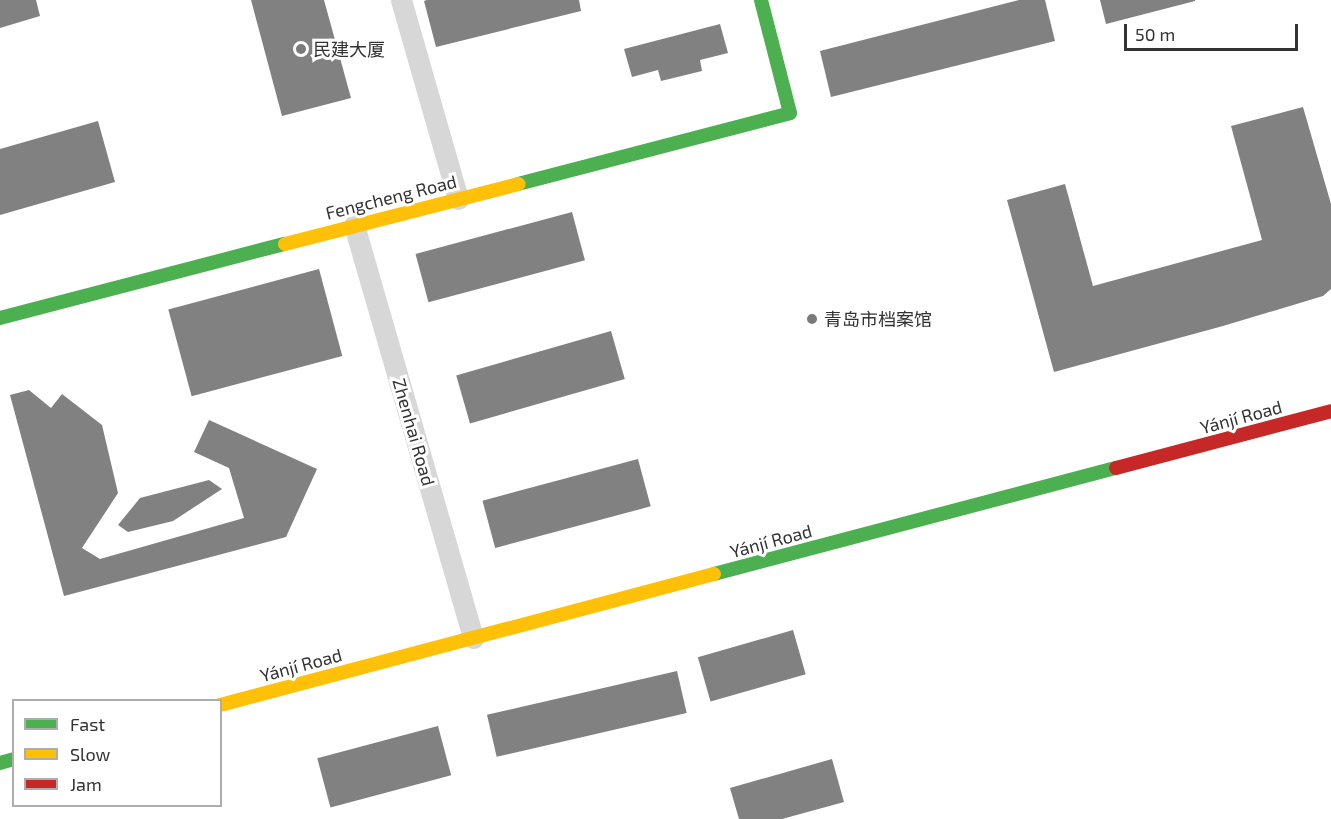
<!DOCTYPE html>
<html>
<head>
<meta charset="utf-8">
<style>
	body { margin:0 }
	#map { position:relative; width:1331px; height:819px; overflow:hidden; background:#fff; font-family:"Exo 2","Noto Sans SC",sans-serif }
	div>[style] { position:absolute }
	.building>* { inset:0; background:#818181; transform-origin:0 0 }
	.street>* { height:21px; margin:-10.5px; padding:0 10.5px; transform-origin:10.5px; border-radius:10.5px; background:#d7d7d7 }
	.fast>* { height:14px; margin:-7px; padding:0 7px; transform-origin:7px; border-radius:7px; background:#4caf50 }
	.slow>* { height:14px; margin:-7px; padding:0 7px; transform-origin:7px; border-radius:7px; background:#ffc107 }
	.jam>* { height:14px; margin:-7px; padding:0 7px; transform-origin:7px; border-radius:7px; background:#c62828 }
	.dots>* { width:16px; height:16px; translate:-50% -50%; box-sizing:border-box; border:3px solid #fff; border-radius:50% }
	span { translate:-50% -50%; white-space:nowrap; text-align:center; line-height:1.15; -webkit-text-stroke:6px #fff; paint-order:stroke }
	.poi-label { font-size:18px; color:#333 }
	.left { translate:0 -50%; text-align:left }
	.street-label { font-size:18px; color:#333 }
	.legend { position:absolute; left:12px; top:699px; width:210px; height:108px; box-sizing:border-box; background:#fff; border:2px solid #adadad; margin:0; padding:8px 10px; list-style:none; font-size:18px; color:#333 }
	.legend li { display:flex; align-items:center; gap:12px; height:30px }
	.legend b { width:30px; border:2px solid #adadad }
	.scale { position:absolute; left:1124px; top:24px; width:174px; height:27px; box-sizing:border-box; border:3px solid #333; border-top:0; padding-left:8px; font-size:18px; line-height:21px; white-space:nowrap; color:#333; -webkit-text-stroke:4px #fff; paint-order:stroke }
</style>
</head>
<body>
<div id="map">
	<div class="building">
		<i style="clip-path:polygon(0 0,36px 0,40px 16px,0 28px)"></i>
		<i style="clip-path:polygon(251px 0,324px 0,351px 98px,282px 116px)"></i>
		<i style="clip-path:polygon(427px 0,579px 0,581px 11px,436px 47px,424px 1px)"></i>
		<i style="clip-path:polygon(1019px 0,1045px 0,1055px 41px,831px 97px,820px 51px)"></i>
		<i style="clip-path:polygon(1100px 0,1195px 0,1195px 1px,1106px 24px)"></i>
		<i style="clip-path:polygon(720px 24px,728px 53px,700px 60px,702px 71px,661px 81px,658px 70px,632px 77px,624px 49px)"></i>
		<i style="clip-path:polygon(1303px 107px,1331px 204px,1331px 289px,1323px 296px,1223px 326px,1054px 372px,1007px 200px,1065px 184px,1093px 286px,1262px 240px,1231px 126px)"></i>
		<i style="clip-path:polygon(98px 121px,115px 182px,0 215px,0 149px)"></i>
		<i style="left:572px;top:212px;width:50px;height:162px;rotate:75deg"></i>
		<i style="left:319px;top:269px;width:90px;height:156px;rotate:75deg"></i>
		<i style="left:611px;top:331px;width:50px;height:161px;rotate:74deg"></i>
		<i style="clip-path:polygon(29px 390px,51px 408px,62px 394px,102px 425px,118px 493px,82px 548px,100px 559px,244px 518px,229px 468px,194px 452px,209px 420px,317px 469px,286px 537px,64px 596px,10px 395px)"></i>
		<i style="left:638px;top:459px;width:49px;height:161px;rotate:75deg"></i>
		<i style="clip-path:polygon(209px 480px,222px 489px,173px 521px,128px 532px,118px 525px,140px 498px)"></i>
		<i style="left:793px;top:630px;width:46px;height:99px;rotate:74deg"></i>
		<i style="left:677px;top:671px;width:43px;height:195px;rotate:77deg"></i>
		<i style="left:438px;top:726px;width:51px;height:125px;rotate:75deg"></i>
		<i style="clip-path:polygon(832px 759px,844px 802px,782px 819px,739px 819px,730px 788px)"></i>
	</div>
	<div class="street">
		<i style="left:401px;top:0;width:207px;rotate:74deg"></i>
		<i style="left:354px;top:225px;width:430px;rotate:73.9deg"></i>
	</div>
	<div class="fast">
		<i style="left:518px;top:184px;width:281px;rotate:-14.6deg"></i>
		<i style="left:790px;top:113px;width:117px;rotate:-104.4deg"></i>
		<i style="left:0;top:318px;width:294px;rotate:-14.6deg"></i>
		<i style="left:714px;top:574px;width:416px;rotate:-14.8deg"></i>
		<i style="left:0;top:763px;width:15px;rotate:-16deg"></i>
	</div>
	<div class="slow">
		<i style="left:285px;top:244px;width:241px;rotate:-14.4deg"></i>
		<i style="left:220px;top:705px;width:511px;rotate:-14.85deg"></i>
	</div>
	<div class="jam">
		<i style="left:1116px;top:468px;width:222px;rotate:-14.8deg"></i>
	</div>
	<div class="dots">
		<i style="left:301px;top:49px;background:#7a7a7a"></i>
		<i style="left:812px;top:319px;background:#7a7a7a"></i>
	</div>
	<div class="poi-label">
		<span class="left" style="left:313px;top:49px">民建大厦</span>
		<span class="left" style="left:824px;top:319px">青岛市档案馆</span>
	</div>
	<div class="street-label">
		<span style="left:391px;top:197px;rotate:-14deg">Fengcheng Road</span>
		<span style="left:1241px;top:417px;rotate:-15deg">Yánjí Road</span>
		<span style="left:414px;top:432px;rotate:74deg">Zhenhai Road</span>
		<span style="left:771px;top:541px;rotate:-15deg">Yánjí Road</span>
		<span style="left:301px;top:665px;rotate:-15deg">Yánjí Road</span>
	</div>
	<ul class="legend">
	<li><b style="height:8px;background:#4caf50"></b>Fast</li>
	<li><b style="height:8px;background:#ffc107"></b>Slow</li>
	<li><b style="height:8px;background:#c62828"></b>Jam</li>
	</ul>
	<div class="scale">50 m</div>
</div>
</body>
</html>
